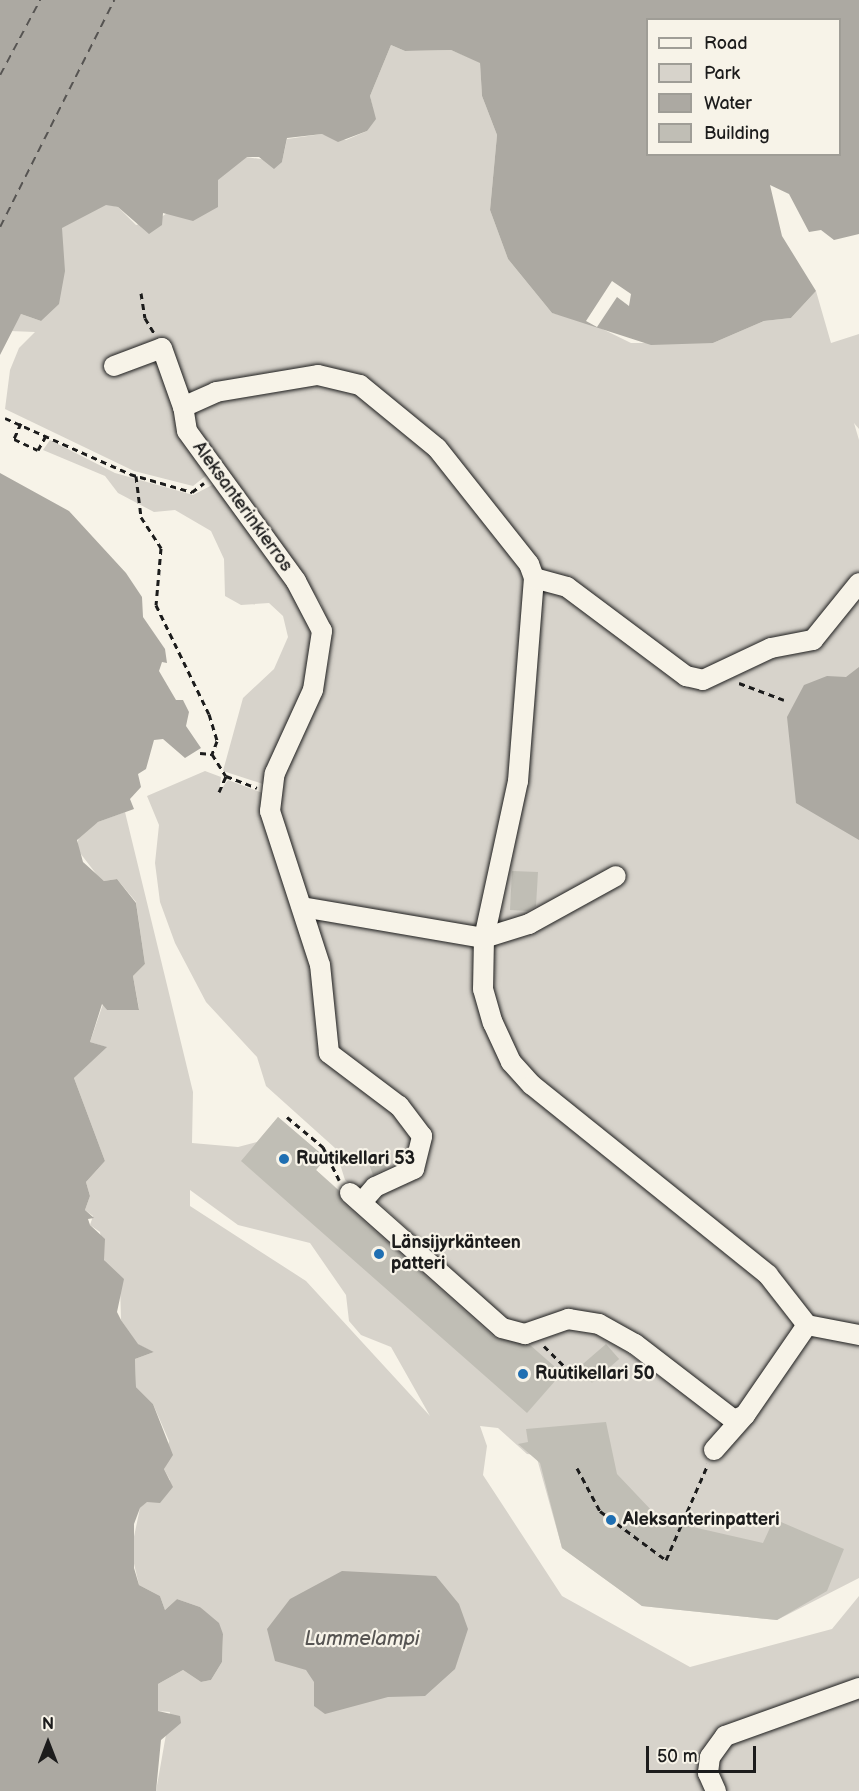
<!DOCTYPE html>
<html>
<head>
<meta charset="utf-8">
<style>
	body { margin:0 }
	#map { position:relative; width:859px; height:1791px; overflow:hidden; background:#f7f3e8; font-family:"Balsamiq Sans",sans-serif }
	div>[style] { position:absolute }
	.green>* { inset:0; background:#d7d3cb }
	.water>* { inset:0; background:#aca9a2 }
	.pier>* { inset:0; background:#f7f3e8 }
	.ferry>* { height:1.5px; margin-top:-0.75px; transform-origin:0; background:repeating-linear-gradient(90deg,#565452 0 8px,transparent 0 14px) }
	.building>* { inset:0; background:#c0beb5; transform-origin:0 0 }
	.path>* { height:3px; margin-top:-1.5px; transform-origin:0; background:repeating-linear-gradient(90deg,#1c1c1c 0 6px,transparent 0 10.5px) }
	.roads { filter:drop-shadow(0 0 2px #1c1c1c) drop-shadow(0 0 2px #1c1c1c) }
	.minor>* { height:20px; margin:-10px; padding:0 10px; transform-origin:10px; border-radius:10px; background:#f7f3e8 }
	.dots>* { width:16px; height:16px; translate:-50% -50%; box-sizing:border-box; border:3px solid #f7f3e8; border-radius:50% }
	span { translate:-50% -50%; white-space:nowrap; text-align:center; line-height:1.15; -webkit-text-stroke:4.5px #f7f3e8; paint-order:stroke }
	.street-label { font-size:18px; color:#1c1c1c }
	.poi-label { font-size:18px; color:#1c1c1c; font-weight:700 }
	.left { translate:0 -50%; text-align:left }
	.water-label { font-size:20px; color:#565452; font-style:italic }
	.legend { position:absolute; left:646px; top:18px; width:195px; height:138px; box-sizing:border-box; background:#f7f3e8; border:2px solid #9f9d96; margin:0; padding:8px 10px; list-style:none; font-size:18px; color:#1c1c1c }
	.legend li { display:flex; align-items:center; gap:12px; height:30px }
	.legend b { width:30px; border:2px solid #9f9d96 }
	.north { position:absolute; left:18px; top:1713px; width:60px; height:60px; -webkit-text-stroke:4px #f7f3e8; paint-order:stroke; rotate:0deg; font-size:16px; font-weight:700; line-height:24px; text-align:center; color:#1c1c1c }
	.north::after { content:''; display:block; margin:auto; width:21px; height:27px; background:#1c1c1c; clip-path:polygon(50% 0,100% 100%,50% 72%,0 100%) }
	.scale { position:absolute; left:646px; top:1746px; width:110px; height:27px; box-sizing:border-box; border:3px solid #1c1c1c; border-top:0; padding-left:8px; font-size:18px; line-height:21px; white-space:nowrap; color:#1c1c1c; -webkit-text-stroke:4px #f7f3e8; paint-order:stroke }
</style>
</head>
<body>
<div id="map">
	<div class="green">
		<i style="clip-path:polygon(evenodd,391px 45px,405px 51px,451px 50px,480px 62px,482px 96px,497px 135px,490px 210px,508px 259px,552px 313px,586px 321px,631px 343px,713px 343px,764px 321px,791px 318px,816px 291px,831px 343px,859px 334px,859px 429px,854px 423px,859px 440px,859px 1578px,777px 1620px,642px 1606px,562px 1548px,536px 1455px,527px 1454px,498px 1428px,480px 1426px,487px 1446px,483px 1475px,562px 1596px,690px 1667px,832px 1629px,859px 1596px,859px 1791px,156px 1791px,170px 1712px,158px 1711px,158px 1684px,183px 1670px,201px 1682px,211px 1680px,222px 1662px,223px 1634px,200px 1607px,177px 1599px,165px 1610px,160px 1596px,139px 1585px,131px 1551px,140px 1508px,170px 1480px,164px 1469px,169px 1441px,153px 1404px,136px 1387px,135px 1359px,154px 1352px,137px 1344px,121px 1320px,120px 1283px,104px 1260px,100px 1232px,90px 1225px,93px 1216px,85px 1210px,90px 1196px,86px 1182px,105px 1161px,74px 1078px,106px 1047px,90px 1042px,103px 1004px,107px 1010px,139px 1009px,133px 976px,145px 964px,136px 902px,117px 879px,104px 881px,97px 875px,77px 849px,79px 834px,98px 822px,125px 812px,193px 1092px,192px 1143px,238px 1147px,257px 1142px,278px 1117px,326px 1158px,316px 1170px,501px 1333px,595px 1329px,716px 1417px,736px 1439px,754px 1420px,736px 1413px,604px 1320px,516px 1328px,378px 1202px,380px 1193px,413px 1181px,425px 1169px,430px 1141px,338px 1055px,275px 792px,320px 695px,329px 660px,331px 634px,321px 603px,178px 404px,175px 417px,208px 474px,193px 486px,134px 471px,5px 409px,10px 370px,19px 348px,35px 332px,10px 331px,21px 314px,41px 321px,61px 228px,106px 204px,118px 207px,136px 225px,160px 218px,246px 157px,282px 162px,287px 139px,322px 134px,346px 140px,367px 131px,373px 109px,370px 96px,391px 45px,190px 1190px,238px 1225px,310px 1243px,346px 1295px,349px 1321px,361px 1335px,391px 1347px,430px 1416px,306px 1281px,190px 1206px,190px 1190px)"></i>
		<i style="clip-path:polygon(50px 440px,115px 473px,193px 495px,216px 483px,307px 614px,312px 644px,306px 681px,266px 785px,223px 771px,243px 698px,274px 669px,288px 637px,283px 616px,269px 603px,241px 605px,225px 596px,224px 559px,211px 531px,175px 510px,154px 512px,118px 493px,105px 476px,43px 450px)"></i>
		<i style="clip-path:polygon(205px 771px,221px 777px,219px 792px,228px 780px,265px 794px,313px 949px,320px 1032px,414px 1132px,415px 1161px,374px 1184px,354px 1188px,345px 1180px,335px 1148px,266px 1086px,257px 1057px,206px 1002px,175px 943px,160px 902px,155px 863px,159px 825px,147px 796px)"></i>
	</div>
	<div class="water">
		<i style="clip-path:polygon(evenodd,0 0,859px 0,859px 234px,834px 240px,821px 230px,809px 232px,789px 194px,770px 185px,782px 236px,816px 291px,791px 318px,764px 321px,713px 343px,651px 345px,552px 313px,508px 259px,490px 210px,497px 135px,482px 96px,480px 63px,451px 50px,405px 51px,391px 45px,370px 96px,376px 119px,367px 131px,338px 142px,322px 134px,287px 138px,282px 162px,274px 169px,259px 157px,247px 157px,218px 180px,218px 207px,193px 221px,163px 213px,162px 225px,149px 234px,118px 207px,106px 205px,62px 228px,65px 271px,59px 304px,41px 321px,21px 314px,0 355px,0 0,648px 20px,840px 20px,840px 154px,648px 154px,648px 20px)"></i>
		<i style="clip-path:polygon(0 473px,69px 511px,126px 573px,142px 597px,143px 617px,165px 649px,167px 663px,162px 662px,159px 671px,176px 700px,183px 700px,189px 712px,186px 726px,201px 748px,185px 758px,163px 739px,154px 740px,146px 769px,138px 774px,141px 787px,130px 799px,134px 809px,98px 822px,77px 840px,83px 862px,104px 881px,117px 879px,136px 903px,145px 964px,133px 976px,139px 1010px,107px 1010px,102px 1004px,90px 1042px,107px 1047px,74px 1078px,105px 1161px,86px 1182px,90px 1196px,85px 1210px,94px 1218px,88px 1219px,90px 1225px,105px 1239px,104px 1260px,124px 1279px,117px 1312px,121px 1320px,138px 1344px,154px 1352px,135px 1359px,136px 1387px,153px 1404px,173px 1455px,164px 1469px,173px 1487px,160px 1503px,147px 1502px,140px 1508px,134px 1524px,134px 1568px,139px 1585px,160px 1596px,165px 1610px,177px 1599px,200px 1607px,219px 1623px,223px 1634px,222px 1662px,211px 1680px,201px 1682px,183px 1670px,158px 1684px,158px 1711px,180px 1716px,181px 1723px,161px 1740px,156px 1791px,0 1791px)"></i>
		<i style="clip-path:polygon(859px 667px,859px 840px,796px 803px,787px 717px,804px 685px,827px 676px,846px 677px)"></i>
		<i style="clip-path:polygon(342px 1571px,436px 1576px,459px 1604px,468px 1629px,455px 1669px,425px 1696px,388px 1697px,325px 1714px,314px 1706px,314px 1682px,306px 1670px,275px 1661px,267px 1629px,290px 1599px)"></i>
	</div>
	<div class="pier">
		<i style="clip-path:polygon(612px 281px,631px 294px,629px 306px,617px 297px,597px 327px,586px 321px)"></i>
	</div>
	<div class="ferry">
		<i style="left:0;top:75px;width:85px;rotate:-61.9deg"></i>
		<i style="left:0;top:227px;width:254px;rotate:-63.3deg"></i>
	</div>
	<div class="building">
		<i style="clip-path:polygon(512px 871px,538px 872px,536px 906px,528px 911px,510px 910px)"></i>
		<i style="clip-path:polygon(278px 1117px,326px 1158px,316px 1170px,338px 1190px,342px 1202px,494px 1337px,530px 1345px,562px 1373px,527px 1413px,241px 1161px)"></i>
		<i style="clip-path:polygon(374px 1155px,387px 1168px,373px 1175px,369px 1164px)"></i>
		<i style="left:606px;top:1344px;width:20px;height:36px;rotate:49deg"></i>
		<i style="clip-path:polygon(606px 1422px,617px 1474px,653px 1512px,671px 1522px,763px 1543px,774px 1519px,844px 1549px,827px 1591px,777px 1620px,642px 1606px,562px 1548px,540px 1463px,518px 1444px,528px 1442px,526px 1429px)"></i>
	</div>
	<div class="path">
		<i style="left:141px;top:293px;width:25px;rotate:81deg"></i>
		<i style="left:145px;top:318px;width:17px;rotate:59deg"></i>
		<i style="left:5px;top:418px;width:137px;rotate:24.1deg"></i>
		<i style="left:130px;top:474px;width:65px;rotate:16.2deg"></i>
		<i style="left:192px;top:492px;width:15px;rotate:-37deg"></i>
		<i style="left:21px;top:423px;width:17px;rotate:114deg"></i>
		<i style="left:14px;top:439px;width:26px;rotate:25deg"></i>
		<i style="left:38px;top:450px;width:18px;rotate:-61deg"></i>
		<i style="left:136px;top:476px;width:41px;rotate:83deg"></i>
		<i style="left:141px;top:517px;width:37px;rotate:57deg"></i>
		<i style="left:161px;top:548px;width:57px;rotate:95deg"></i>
		<i style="left:156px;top:605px;width:121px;rotate:64.1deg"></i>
		<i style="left:209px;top:714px;width:28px;rotate:73deg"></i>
		<i style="left:217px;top:741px;width:14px;rotate:111deg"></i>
		<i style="left:212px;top:754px;width:26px;rotate:58deg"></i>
		<i style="left:226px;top:776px;width:33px;rotate:21deg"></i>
		<i style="left:739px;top:683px;width:48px;rotate:20.7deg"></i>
		<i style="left:200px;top:753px;width:12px;rotate:5deg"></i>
		<i style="left:219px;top:792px;width:17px;rotate:-66deg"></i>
		<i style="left:287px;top:1117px;width:47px;rotate:39.8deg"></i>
		<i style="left:323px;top:1147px;width:37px;rotate:64deg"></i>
		<i style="left:544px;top:1346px;width:31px;rotate:45deg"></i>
		<i style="left:577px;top:1468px;width:49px;rotate:61.9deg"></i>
		<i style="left:600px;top:1511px;width:82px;rotate:36.6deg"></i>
		<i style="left:666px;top:1560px;width:105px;rotate:-66.4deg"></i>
	</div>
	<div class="roads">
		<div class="minor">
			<i style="left:114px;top:366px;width:51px;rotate:-20.6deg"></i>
			<i style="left:162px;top:348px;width:63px;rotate:70.4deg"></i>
			<i style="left:534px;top:578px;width:204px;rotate:94.5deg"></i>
			<i style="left:518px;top:781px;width:161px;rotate:102.2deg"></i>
			<i style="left:484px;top:938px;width:51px;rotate:91.1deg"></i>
			<i style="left:483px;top:989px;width:35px;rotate:74deg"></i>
			<i style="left:493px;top:1023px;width:43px;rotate:65.2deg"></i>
			<i style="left:511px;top:1062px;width:31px;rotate:48deg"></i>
			<i style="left:532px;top:1085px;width:303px;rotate:38.8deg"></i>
			<i style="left:768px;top:1275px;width:63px;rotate:52deg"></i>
			<i style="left:302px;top:907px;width:185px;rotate:9.7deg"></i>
			<i style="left:484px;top:938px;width:47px;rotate:-17.3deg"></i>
			<i style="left:529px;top:924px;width:99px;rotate:-28.9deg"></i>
			<i style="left:350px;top:1193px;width:203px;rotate:41.6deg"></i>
			<i style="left:502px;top:1328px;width:24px;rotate:15deg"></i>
			<i style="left:525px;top:1334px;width:46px;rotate:-19.2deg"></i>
			<i style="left:568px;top:1319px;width:31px;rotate:9deg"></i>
			<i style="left:599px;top:1324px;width:41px;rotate:29.1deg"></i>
			<i style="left:635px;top:1344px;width:125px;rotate:37.5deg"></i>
			<i style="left:734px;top:1420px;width:12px;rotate:-24deg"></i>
			<i style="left:745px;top:1415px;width:109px;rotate:-55.4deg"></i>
			<i style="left:362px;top:1202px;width:20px;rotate:-49deg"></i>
			<i style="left:375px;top:1187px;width:43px;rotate:-24.8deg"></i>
			<i style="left:414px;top:1169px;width:34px;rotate:-76deg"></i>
			<i style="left:422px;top:1136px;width:38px;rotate:-127deg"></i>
			<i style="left:399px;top:1106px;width:88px;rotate:-142.9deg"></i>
			<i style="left:329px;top:1053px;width:88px;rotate:-95.8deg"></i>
			<i style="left:320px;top:965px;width:162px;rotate:-108deg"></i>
			<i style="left:270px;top:811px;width:38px;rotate:-83deg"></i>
			<i style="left:275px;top:773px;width:91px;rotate:-65.4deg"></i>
			<i style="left:313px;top:690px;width:60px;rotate:-81.3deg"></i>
			<i style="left:322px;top:631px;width:56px;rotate:-117.5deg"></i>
			<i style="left:296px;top:581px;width:185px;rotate:-126deg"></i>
			<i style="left:187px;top:431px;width:24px;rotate:-99deg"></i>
			<i style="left:183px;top:407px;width:36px;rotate:-24deg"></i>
			<i style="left:216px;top:392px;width:103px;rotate:-9.5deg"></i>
			<i style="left:318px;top:375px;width:43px;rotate:13.4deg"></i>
			<i style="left:360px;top:385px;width:99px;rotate:39.3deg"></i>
			<i style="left:437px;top:448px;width:148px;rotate:51.6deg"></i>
			<i style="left:529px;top:564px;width:15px;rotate:70deg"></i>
			<i style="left:534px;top:578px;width:34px;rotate:15deg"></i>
			<i style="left:567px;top:587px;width:149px;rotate:36.8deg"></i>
			<i style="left:686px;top:676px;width:17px;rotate:13deg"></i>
			<i style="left:703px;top:680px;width:75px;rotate:-25.2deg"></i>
			<i style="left:771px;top:648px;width:43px;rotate:-10.8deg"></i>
			<i style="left:813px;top:640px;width:73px;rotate:-51.1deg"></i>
			<i style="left:807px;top:1325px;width:53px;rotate:10.9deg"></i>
			<i style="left:714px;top:1450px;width:47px;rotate:-48.5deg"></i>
			<i style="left:716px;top:1791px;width:20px;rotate:-114deg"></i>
			<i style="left:708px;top:1773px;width:16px;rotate:-83deg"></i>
			<i style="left:710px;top:1757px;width:26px;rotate:-54deg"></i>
			<i style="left:725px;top:1736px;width:142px;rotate:-19.7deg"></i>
		</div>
	</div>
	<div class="dots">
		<i style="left:284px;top:1159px;background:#1f6fb2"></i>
		<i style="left:379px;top:1254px;background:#1f6fb2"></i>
		<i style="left:523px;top:1374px;background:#1f6fb2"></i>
		<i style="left:611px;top:1520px;background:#1f6fb2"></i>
	</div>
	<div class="street-label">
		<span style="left:242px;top:507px;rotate:54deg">Aleksanterinkierros</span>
	</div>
	<div class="poi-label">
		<span class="left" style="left:296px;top:1159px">Ruutikellari 53</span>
		<span class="left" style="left:391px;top:1254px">Länsijyrkänteen<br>patteri</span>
		<span class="left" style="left:535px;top:1374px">Ruutikellari 50</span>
		<span class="left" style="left:623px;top:1520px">Aleksanterinpatteri</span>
	</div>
	<div class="water-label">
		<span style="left:362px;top:1639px">Lummelampi</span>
	</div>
	<ul class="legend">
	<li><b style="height:8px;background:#f7f3e8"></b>Road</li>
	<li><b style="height:16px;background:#d7d3cb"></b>Park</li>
	<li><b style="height:16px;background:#aca9a2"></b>Water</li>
	<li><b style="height:16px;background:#c0beb5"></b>Building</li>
	</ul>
	<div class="north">N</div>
	<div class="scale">50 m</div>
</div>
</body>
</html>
